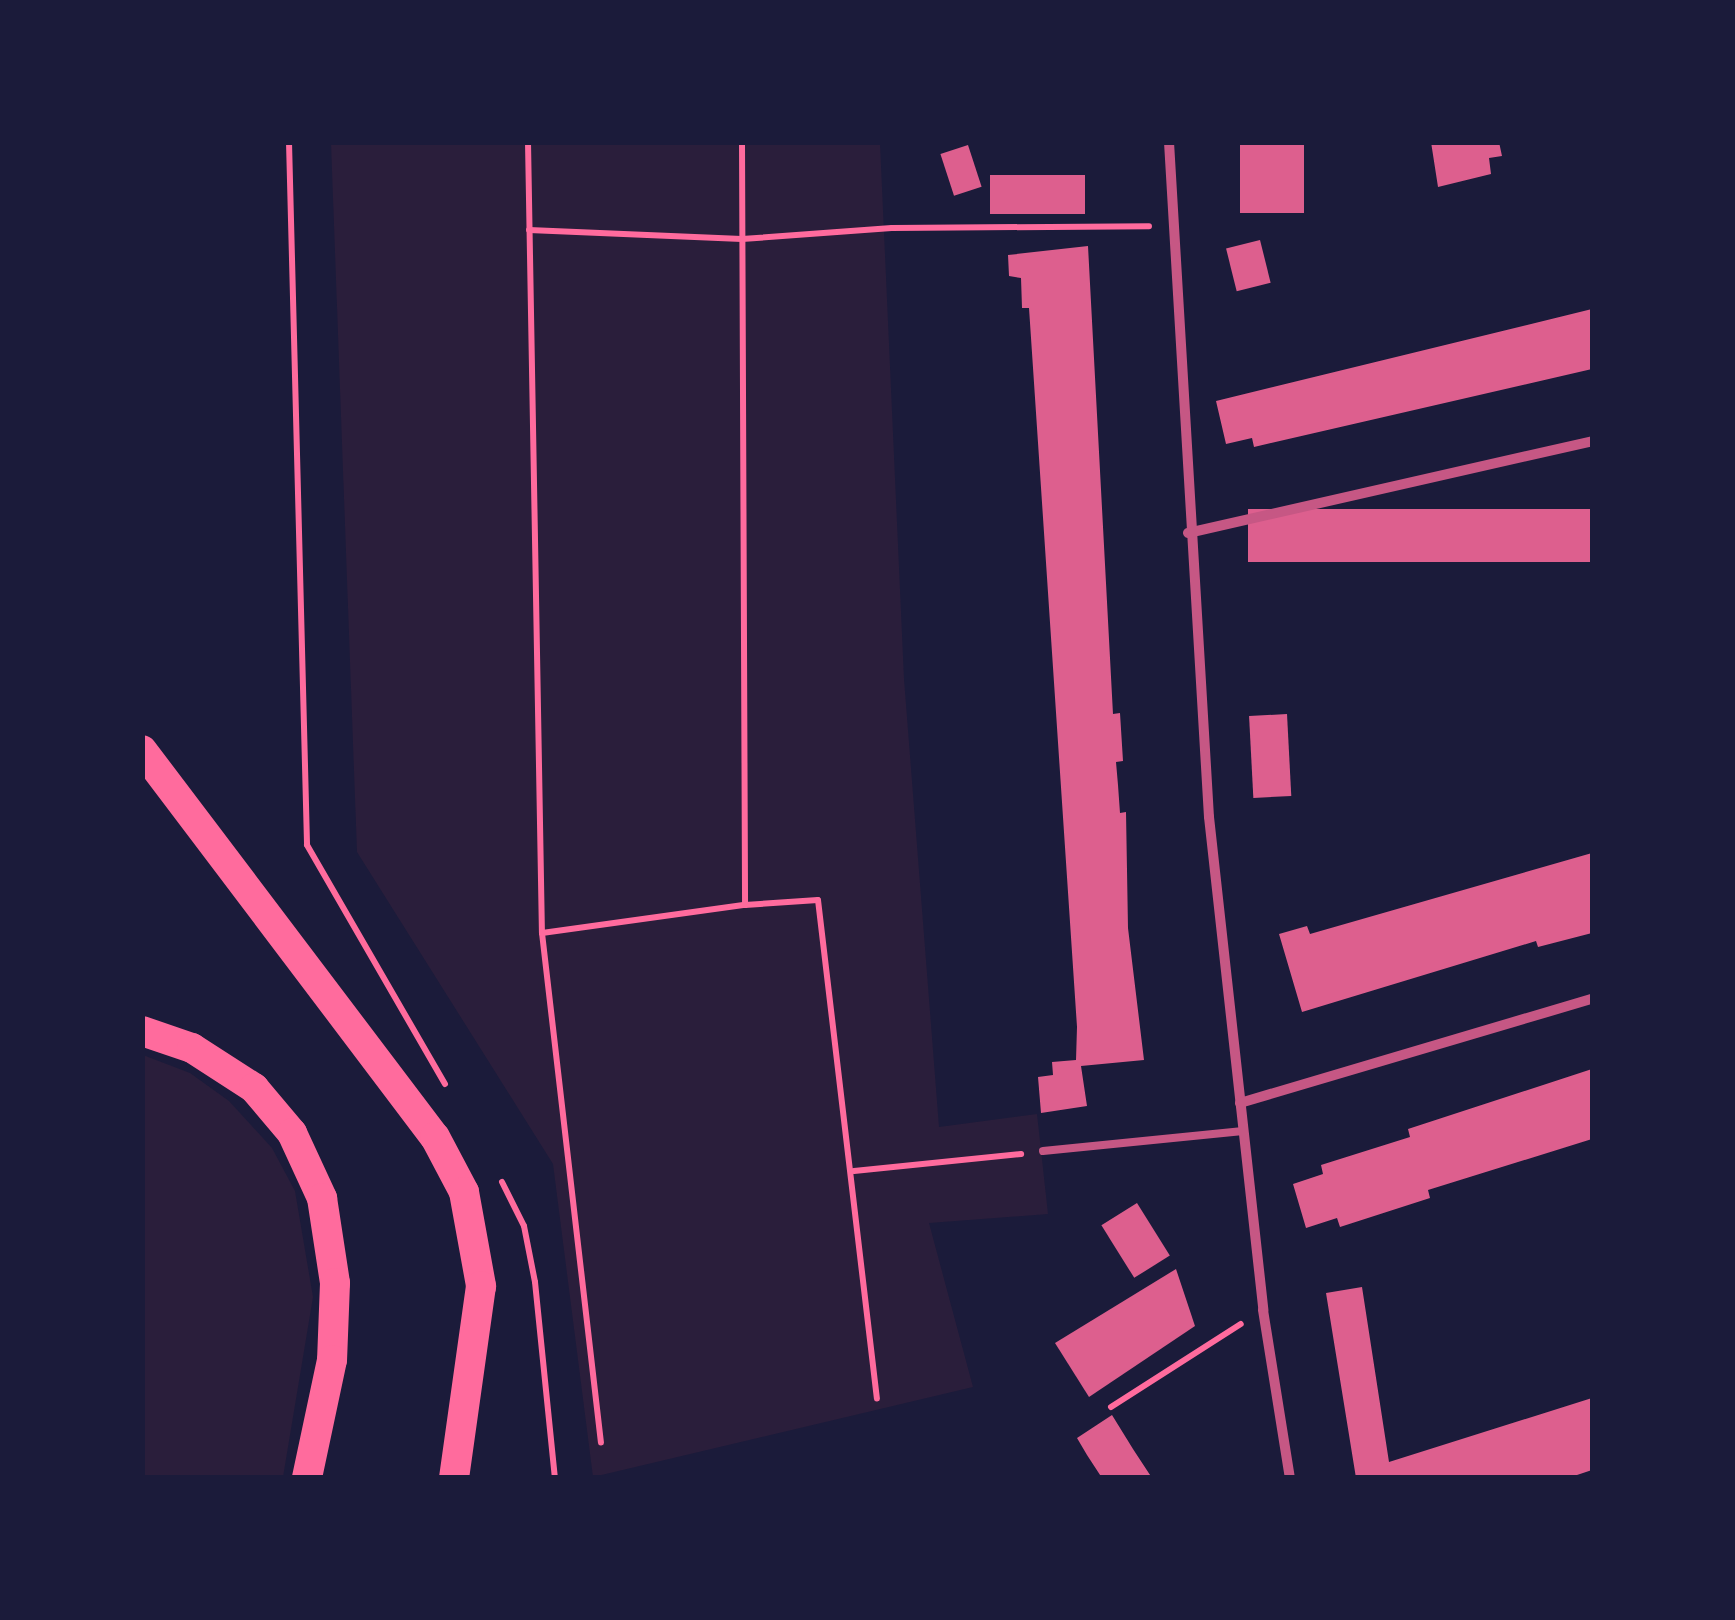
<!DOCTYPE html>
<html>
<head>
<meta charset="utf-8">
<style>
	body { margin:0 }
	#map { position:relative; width:1735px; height:1620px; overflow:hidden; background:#1b1b3a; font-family:Montserrat,sans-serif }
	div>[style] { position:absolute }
	.green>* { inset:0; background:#2a1e3b }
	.building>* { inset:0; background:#dd5f8e; transform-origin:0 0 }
	.path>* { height:6px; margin:-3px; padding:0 3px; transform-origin:3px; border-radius:3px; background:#ff6b9d }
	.service>* { height:8px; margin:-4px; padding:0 4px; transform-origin:4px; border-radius:4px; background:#c65784 }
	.minor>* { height:10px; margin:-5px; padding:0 5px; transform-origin:5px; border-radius:5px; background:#c65784 }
	.motorway>* { height:30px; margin:-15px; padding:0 15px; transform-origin:15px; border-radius:15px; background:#ff6b9d }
	span { translate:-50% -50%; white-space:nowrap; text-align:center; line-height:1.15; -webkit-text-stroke:8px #1b1b3a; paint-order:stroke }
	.frame { position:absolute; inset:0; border:145px solid #1b1b3a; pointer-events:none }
</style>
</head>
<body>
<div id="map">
	<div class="green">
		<i style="clip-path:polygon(331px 143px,880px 143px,904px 679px,939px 1127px,1037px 1114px,1048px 1214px,929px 1223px,973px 1387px,593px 1477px,553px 1164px,357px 852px)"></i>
		<i style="clip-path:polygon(143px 1055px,190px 1073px,229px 1101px,272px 1148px,295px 1191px,313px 1297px,283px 1477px,143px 1477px)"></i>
	</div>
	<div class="building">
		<i style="left:1240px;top:142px;width:64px;height:71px"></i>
		<i style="clip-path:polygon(1431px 142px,1499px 142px,1502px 156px,1489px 158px,1491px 174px,1438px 187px)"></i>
		<i style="left:968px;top:145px;width:44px;height:29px;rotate:72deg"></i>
		<i style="left:1085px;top:175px;width:39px;height:95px;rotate:90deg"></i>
		<i style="left:1260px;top:240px;width:44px;height:35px;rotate:76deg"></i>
		<i style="clip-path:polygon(1088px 246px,1113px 714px,1120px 713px,1123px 761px,1116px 762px,1118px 785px,1120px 813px,1126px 812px,1128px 928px,1144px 1060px,1081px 1066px,1087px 1106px,1041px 1113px,1038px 1077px,1053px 1075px,1052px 1062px,1076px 1060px,1077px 1027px,1029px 308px,1022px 308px,1021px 278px,1009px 276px,1008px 255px)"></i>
		<i style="clip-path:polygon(1592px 309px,1592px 369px,1254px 447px,1252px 438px,1226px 444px,1216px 401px)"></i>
		<i style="left:1592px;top:509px;width:53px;height:344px;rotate:90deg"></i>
		<i style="left:1287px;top:714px;width:82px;height:38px;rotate:87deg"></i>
		<i style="clip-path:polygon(1592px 853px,1592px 933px,1538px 947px,1536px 941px,1302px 1012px,1279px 934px,1307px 926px,1310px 934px)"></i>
		<i style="clip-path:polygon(1592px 1069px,1592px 1139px,1428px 1190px,1430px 1198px,1340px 1227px,1337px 1218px,1306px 1228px,1293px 1184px,1323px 1174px,1321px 1165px,1410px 1137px,1408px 1129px)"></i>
		<i style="left:1137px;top:1203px;width:62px;height:42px;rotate:58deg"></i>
		<i style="clip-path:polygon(1176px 1269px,1195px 1326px,1089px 1397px,1055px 1343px)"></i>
		<i style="clip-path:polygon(1362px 1287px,1389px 1462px,1592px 1398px,1592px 1470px,1568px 1478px,1356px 1478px,1326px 1293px)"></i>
		<i style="clip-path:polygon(1112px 1415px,1133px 1449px,1152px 1478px,1102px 1478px,1087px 1455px,1077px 1438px)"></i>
	</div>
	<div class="path">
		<i style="left:289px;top:142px;width:703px;rotate:88.53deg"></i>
		<i style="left:307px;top:845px;width:276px;rotate:60deg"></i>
		<i style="left:528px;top:142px;width:791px;rotate:88.99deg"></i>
		<i style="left:542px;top:933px;width:513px;rotate:83.4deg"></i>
		<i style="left:742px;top:142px;width:763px;rotate:89.77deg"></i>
		<i style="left:745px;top:905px;width:73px;rotate:-3.9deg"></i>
		<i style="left:818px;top:900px;width:502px;rotate:83.26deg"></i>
		<i style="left:529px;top:230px;width:213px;rotate:2.4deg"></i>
		<i style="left:742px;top:239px;width:150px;rotate:-4.2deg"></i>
		<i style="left:892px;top:228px;width:257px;rotate:-0.4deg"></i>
		<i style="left:542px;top:933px;width:205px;rotate:-7.9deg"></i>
		<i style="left:854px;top:1171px;width:168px;rotate:-5.8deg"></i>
		<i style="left:502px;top:1182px;width:49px;rotate:63.4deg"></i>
		<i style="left:524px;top:1226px;width:57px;rotate:78.9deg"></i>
		<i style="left:535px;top:1282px;width:197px;rotate:84.2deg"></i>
		<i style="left:1111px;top:1407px;width:154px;rotate:-32.6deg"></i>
	</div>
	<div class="service">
		<i style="left:1043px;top:1151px;width:201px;rotate:-5.7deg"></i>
	</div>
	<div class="minor">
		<i style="left:1169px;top:142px;width:676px;rotate:86.61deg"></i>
		<i style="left:1209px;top:817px;width:496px;rotate:83.7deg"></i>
		<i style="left:1263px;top:1310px;width:170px;rotate:80.9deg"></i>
		<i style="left:1188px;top:533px;width:414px;rotate:-12.8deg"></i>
		<i style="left:1240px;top:1103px;width:367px;rotate:-16.5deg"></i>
	</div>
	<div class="motorway">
		<i style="left:142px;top:750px;width:485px;rotate:52.9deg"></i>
		<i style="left:435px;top:1137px;width:62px;rotate:62.2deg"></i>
		<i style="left:464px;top:1192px;width:96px;rotate:79.7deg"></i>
		<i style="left:481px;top:1286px;width:194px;rotate:98deg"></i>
		<i style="left:142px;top:1031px;width:53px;rotate:18.8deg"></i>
		<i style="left:192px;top:1048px;width:74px;rotate:32.8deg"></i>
		<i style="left:254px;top:1088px;width:59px;rotate:49.8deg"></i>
		<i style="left:292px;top:1133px;width:72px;rotate:65.2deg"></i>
		<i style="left:322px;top:1198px;width:86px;rotate:81.3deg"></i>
		<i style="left:335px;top:1283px;width:77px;rotate:92.2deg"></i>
		<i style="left:332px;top:1360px;width:121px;rotate:102deg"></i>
	</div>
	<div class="frame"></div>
</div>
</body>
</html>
